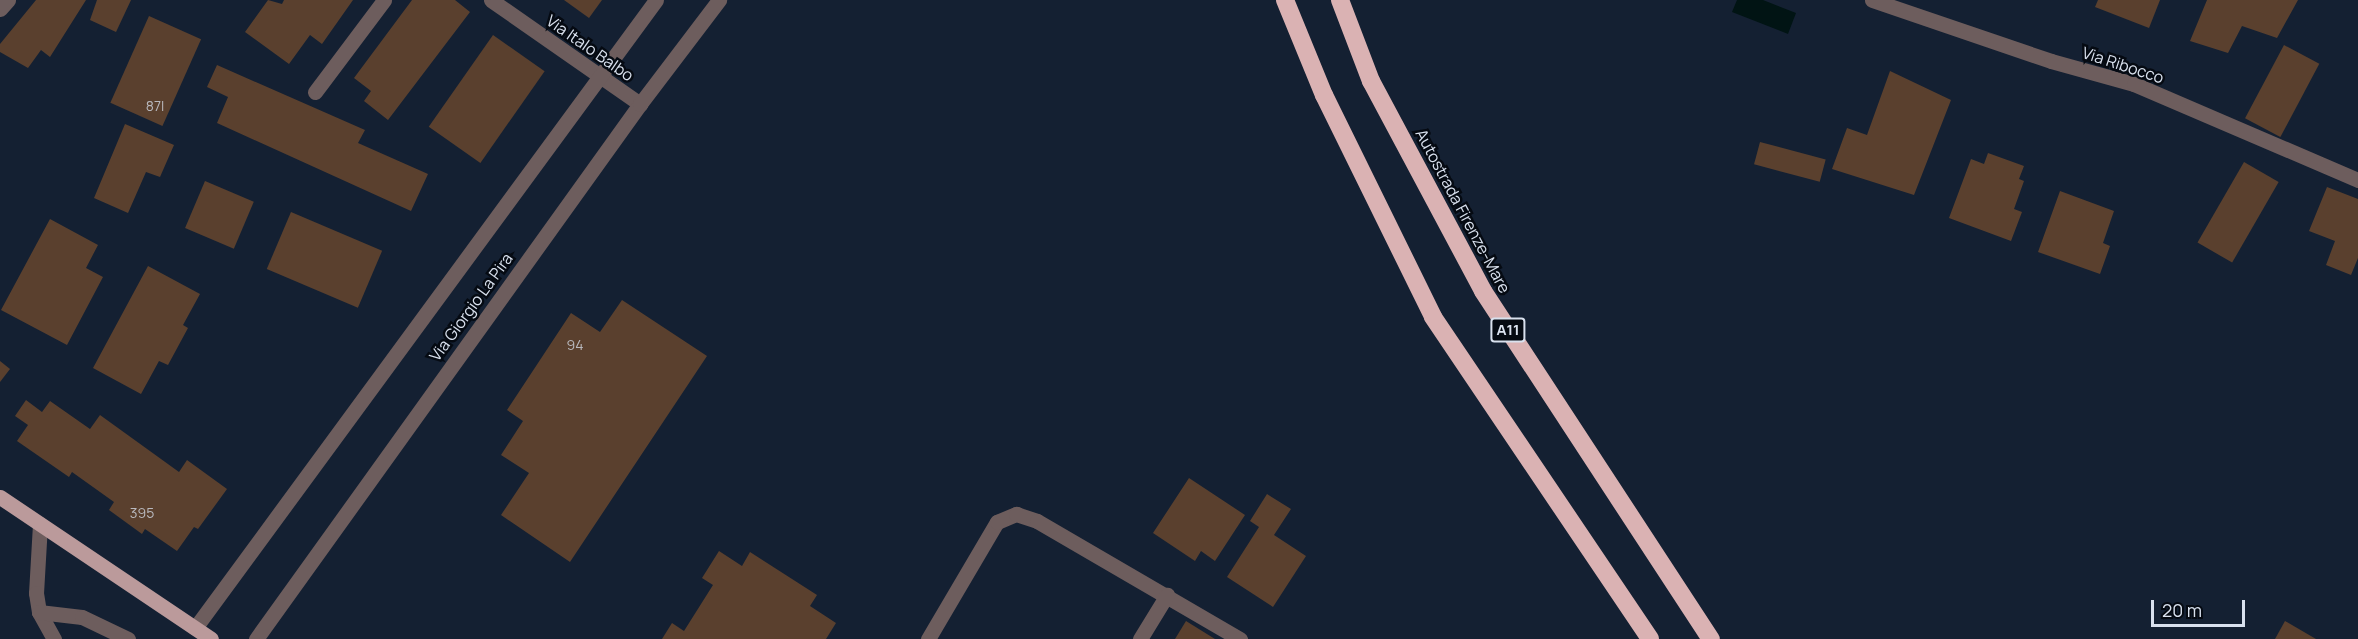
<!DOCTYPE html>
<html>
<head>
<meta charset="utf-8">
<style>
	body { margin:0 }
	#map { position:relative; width:2358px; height:639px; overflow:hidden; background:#142032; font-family:Manrope,sans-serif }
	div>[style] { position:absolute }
	.water>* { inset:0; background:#011414 }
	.building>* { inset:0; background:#5a402e; transform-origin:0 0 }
	.minor>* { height:15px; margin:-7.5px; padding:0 7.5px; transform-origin:7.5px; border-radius:7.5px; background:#6d5d5d }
	.major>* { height:15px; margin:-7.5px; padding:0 7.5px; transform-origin:7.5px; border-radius:7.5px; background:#bb9a9b }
	.highway>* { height:18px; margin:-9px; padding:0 9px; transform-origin:9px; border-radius:9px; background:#dab2b3 }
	span { translate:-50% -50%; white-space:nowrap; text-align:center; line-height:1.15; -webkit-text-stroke:5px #050a12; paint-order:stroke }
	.number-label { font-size:14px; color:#b9b9be }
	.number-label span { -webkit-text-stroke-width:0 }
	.shield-label span { padding:2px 4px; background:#050a12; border:2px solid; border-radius:4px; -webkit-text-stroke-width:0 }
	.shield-label { font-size:15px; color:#d9e1ee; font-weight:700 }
	.street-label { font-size:16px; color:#d9e1ee }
	.scale { position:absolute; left:2151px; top:600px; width:94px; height:27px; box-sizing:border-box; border:3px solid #d9e1ee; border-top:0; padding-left:8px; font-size:18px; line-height:21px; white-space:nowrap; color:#d9e1ee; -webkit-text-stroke:4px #050a12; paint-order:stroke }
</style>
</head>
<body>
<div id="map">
	<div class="water">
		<i style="clip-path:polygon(1737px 0,1763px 0,1796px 13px,1788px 34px,1732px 12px)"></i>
	</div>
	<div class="building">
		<i style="clip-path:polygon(36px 0,86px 0,50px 57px,41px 50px,28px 68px,0 52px,0 44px)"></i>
		<i style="clip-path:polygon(97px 0,131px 0,116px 32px,90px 20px)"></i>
		<i style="clip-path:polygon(268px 0,282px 4px,284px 0,353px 0,322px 44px,310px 35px,289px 64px,245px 32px)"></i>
		<i style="clip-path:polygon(412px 0,455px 0,470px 12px,388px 120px,364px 101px,371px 91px,354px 78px)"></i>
		<i style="clip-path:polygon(564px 0,602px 0,589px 18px)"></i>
		<i style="clip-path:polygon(2098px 0,2160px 0,2149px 28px,2095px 7px)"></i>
		<i style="clip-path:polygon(2207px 0,2298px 0,2277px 38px,2242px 26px,2228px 53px,2190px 41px)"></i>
		<i style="left:149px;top:16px;width:57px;height:95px;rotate:24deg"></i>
		<i style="left:493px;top:35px;width:63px;height:112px;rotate:35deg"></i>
		<i style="left:2284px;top:45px;width:40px;height:83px;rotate:28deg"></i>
		<i style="clip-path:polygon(217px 65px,365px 130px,358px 143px,428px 174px,411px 211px,217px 123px,228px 97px,207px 87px)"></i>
		<i style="clip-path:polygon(1890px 71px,1951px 100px,1914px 195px,1832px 169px,1847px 128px,1867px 135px)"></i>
		<i style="clip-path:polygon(125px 124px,174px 145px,160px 177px,146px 172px,128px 213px,94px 198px)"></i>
		<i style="left:1760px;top:142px;width:68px;height:23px;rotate:15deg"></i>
		<i style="clip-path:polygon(1988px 153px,2024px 166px,2019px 179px,2024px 181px,2014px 209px,2022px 212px,2011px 241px,1949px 218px,1971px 159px,1984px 164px)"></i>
		<i style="left:2244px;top:162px;width:40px;height:93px;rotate:30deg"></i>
		<i style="left:205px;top:181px;width:53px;height:51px;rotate:23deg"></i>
		<i style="clip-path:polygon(2327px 187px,2358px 199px,2358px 258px,2351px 275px,2326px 265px,2335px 241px,2309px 231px)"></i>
		<i style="clip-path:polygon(2060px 191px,2114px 211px,2103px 243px,2110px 246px,2100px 274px,2038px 252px)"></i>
		<i style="left:291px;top:212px;width:99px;height:62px;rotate:23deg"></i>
		<i style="clip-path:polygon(50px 219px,98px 245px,86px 268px,103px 277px,67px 345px,1px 310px)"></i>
		<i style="clip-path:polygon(148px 266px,200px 294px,183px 325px,188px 328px,168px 365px,159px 361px,141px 394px,93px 368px)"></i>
		<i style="clip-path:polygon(622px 300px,707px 356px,570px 562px,501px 515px,529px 473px,501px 455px,523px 421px,507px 410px,571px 313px,600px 332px)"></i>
		<i style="clip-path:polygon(0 361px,10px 369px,0 382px)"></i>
		<i style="clip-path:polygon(26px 400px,42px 412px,50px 401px,90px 429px,100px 415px,179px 472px,187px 460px,227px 489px,198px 529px,194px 527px,177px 551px,145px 529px,142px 534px,109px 510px,114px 502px,72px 472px,69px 477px,17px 441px,28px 425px,15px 416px)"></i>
		<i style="clip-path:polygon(1189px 478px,1245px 515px,1215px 561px,1201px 551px,1195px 561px,1153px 533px)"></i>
		<i style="clip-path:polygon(1267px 494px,1291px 509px,1274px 535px,1306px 556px,1273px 607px,1227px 577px,1259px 527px,1250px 521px)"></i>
		<i style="clip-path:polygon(719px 551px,742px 566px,750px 552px,817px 595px,810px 606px,836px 623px,826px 639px,662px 639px,672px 623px,684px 631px,713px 585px,702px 578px)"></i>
		<i style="clip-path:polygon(1186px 621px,1215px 639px,1175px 639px)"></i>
		<i style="clip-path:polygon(2285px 621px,2316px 639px,2275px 639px)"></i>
	</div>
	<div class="minor">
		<i style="left:491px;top:0;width:182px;rotate:34.9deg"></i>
		<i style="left:1872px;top:0;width:189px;rotate:18.8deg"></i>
		<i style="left:2051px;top:61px;width:86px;rotate:15.5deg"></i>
		<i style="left:2134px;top:84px;width:244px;rotate:23.2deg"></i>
		<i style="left:0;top:9px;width:12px;rotate:-48deg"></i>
		<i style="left:315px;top:92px;width:115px;rotate:-53.1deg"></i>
		<i style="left:40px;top:524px;width:69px;rotate:93.3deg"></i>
		<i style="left:36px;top:593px;width:19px;rotate:81deg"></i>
		<i style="left:39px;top:612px;width:31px;rotate:61deg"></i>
		<i style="left:39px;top:612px;width:43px;rotate:6.6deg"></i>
		<i style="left:82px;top:617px;width:51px;rotate:25.6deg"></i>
		<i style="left:195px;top:628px;width:779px;rotate:-53.72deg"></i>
		<i style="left:256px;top:639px;width:659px;rotate:-54.33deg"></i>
		<i style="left:640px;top:104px;width:131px;rotate:-52.8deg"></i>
		<i style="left:928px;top:639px;width:136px;rotate:-59.5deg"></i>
		<i style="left:997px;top:522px;width:21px;rotate:-23deg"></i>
		<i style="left:1016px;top:514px;width:22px;rotate:18deg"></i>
		<i style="left:1037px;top:521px;width:235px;rotate:30.2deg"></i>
		<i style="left:1140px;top:639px;width:52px;rotate:-58.5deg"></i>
	</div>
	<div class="major">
		<i style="left:0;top:497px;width:254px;rotate:33.9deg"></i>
	</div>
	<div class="highway">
		<i style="left:1285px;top:0;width:103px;rotate:67.7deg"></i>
		<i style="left:1324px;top:95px;width:247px;rotate:63.8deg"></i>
		<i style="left:1433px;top:317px;width:388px;rotate:56deg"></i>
		<i style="left:1340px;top:0;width:87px;rotate:69.1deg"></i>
		<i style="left:1371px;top:81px;width:238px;rotate:61.9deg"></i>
		<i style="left:1483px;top:291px;width:416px;rotate:56.8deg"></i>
	</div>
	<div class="number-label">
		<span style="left:155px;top:106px">87l</span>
		<span style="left:575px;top:345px">94</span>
		<span style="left:142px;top:513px">395</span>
	</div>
	<div class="shield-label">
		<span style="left:1508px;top:330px">A11</span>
	</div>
	<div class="street-label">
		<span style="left:590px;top:48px;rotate:35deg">Via Italo Balbo</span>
		<span style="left:2123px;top:65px;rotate:18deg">Via Ribocco</span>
		<span style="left:1463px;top:211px;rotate:62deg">Autostrada Firenze-Mare</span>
		<span style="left:471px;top:307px;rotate:-54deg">Via Giorgio La Pira</span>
	</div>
	<div class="scale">20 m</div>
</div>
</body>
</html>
